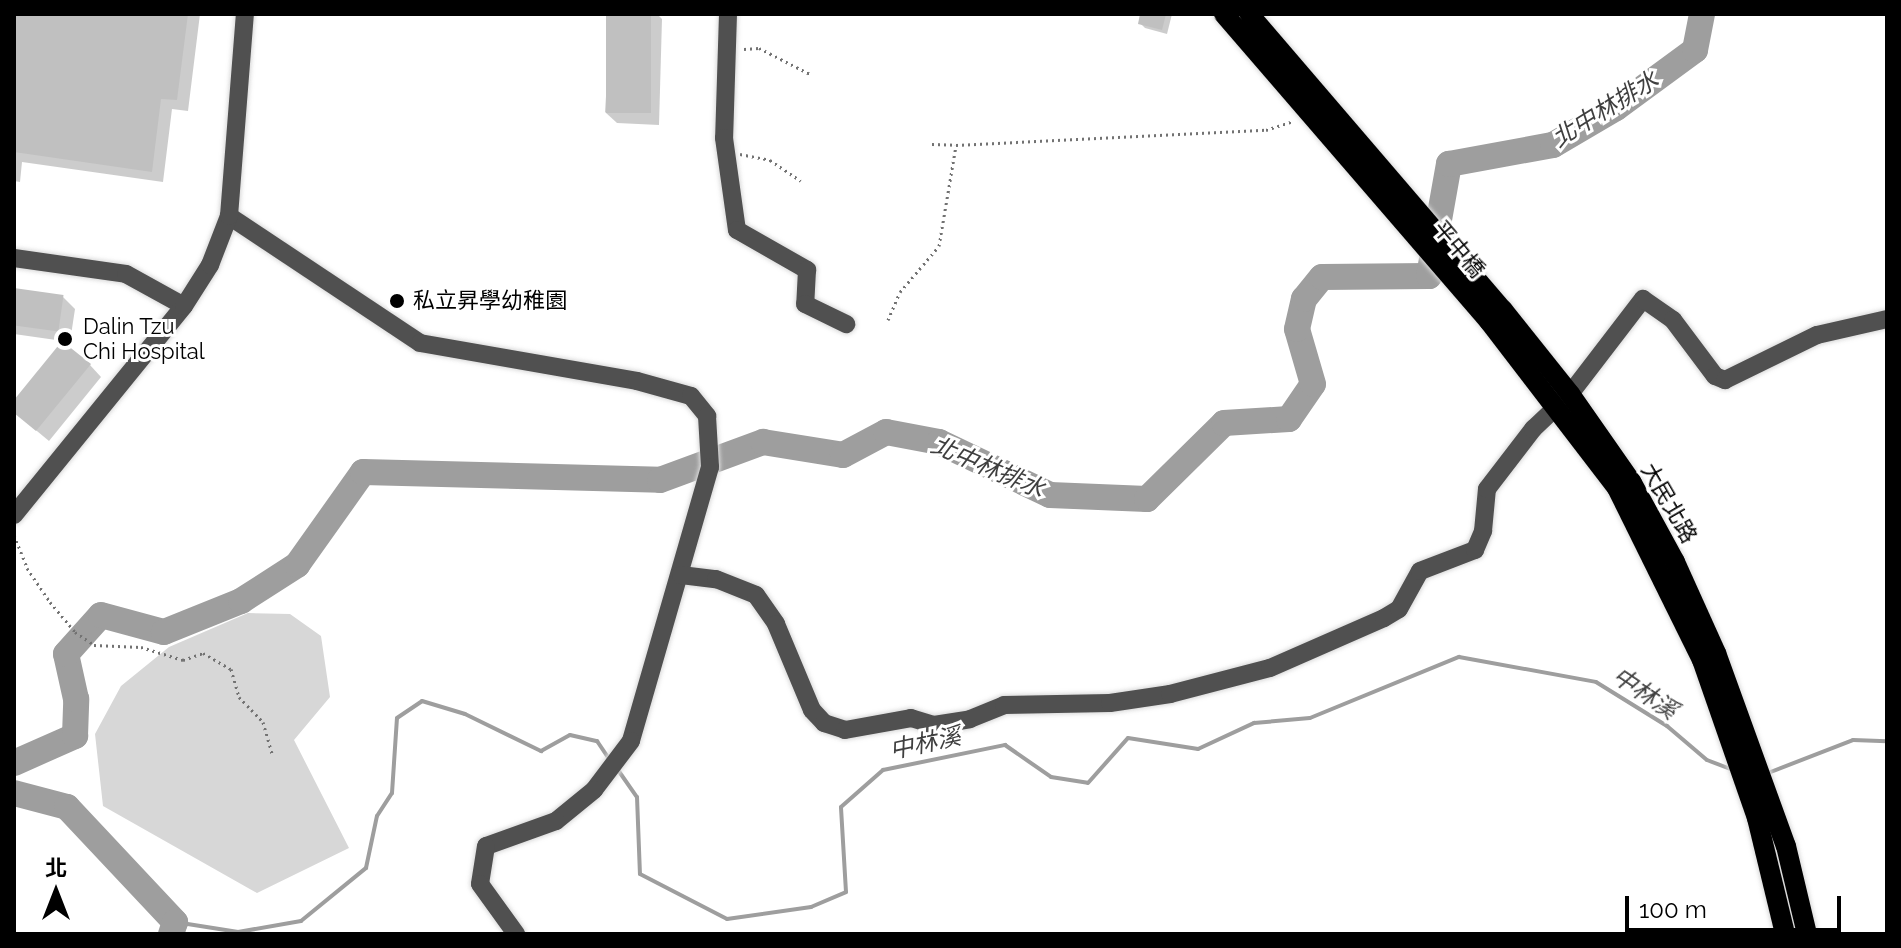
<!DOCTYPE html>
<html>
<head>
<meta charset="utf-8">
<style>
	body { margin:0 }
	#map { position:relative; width:1901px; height:948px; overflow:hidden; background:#fff; font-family:Raleway,"Noto Sans TC",sans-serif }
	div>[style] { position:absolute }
	.green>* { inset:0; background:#d7d7d7 }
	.shadow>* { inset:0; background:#0003 }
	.stream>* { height:4px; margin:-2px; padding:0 2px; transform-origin:2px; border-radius:2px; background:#9e9e9e }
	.river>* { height:26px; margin:-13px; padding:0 13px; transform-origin:13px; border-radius:13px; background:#9e9e9e }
	.building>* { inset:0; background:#c0c0c0; transform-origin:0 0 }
	.path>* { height:3px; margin-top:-1.5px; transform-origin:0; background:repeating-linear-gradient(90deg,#727272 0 2px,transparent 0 6px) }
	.roads { filter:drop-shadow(0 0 2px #dbdbdb) drop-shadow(0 0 2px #dbdbdb) }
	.minor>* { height:18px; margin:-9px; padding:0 9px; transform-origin:9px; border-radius:9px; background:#505050 }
	.major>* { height:20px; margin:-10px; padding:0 10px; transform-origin:10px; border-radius:10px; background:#000 }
	.dots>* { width:22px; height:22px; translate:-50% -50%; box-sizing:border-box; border:4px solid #fff; border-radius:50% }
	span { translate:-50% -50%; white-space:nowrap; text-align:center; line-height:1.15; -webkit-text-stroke:6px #fff; paint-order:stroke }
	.street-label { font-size:22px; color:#000 }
	.poi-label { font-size:22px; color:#000 }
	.left { translate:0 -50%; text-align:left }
	.water-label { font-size:24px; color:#3f3f3f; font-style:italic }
	.frame { position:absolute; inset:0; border:16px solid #000; pointer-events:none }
	.north { position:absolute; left:16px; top:852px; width:80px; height:80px; -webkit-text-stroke:6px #fff; paint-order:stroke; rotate:0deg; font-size:22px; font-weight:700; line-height:32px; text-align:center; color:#000 }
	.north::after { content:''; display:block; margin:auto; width:28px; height:36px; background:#000; clip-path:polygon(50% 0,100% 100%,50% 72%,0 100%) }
	.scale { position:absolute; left:1625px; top:896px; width:216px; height:36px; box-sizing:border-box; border:4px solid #000; border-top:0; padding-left:10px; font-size:24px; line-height:28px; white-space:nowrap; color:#000; -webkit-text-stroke:6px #fff; paint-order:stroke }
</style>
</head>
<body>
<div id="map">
	<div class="green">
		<i style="clip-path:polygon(248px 613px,290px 614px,321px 636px,330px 697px,294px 740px,349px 848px,257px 893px,103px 806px,95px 734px,121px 686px,169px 647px)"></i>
	</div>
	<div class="shadow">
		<i style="clip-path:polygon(14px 14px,200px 14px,188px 111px,172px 109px,163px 182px,22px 162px,20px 182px,14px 181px)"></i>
		<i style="clip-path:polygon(611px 14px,657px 14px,662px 19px,659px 125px,617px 123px,605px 112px)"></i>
		<i style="clip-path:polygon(1142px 14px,1172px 14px,1167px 34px,1145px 28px,1140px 23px)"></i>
		<i style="clip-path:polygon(14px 290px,63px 297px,75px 309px,70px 342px,14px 334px)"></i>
		<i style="clip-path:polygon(90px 365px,101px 377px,49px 441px,14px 412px,14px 403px)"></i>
	</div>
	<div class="stream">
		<i style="left:618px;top:770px;width:33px;rotate:55deg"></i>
		<i style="left:637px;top:797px;width:77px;rotate:87.8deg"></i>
		<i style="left:640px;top:874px;width:98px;rotate:27.3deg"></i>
		<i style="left:727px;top:919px;width:85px;rotate:-8.1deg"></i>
		<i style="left:811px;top:907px;width:38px;rotate:-23deg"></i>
		<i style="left:846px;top:892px;width:85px;rotate:-93.4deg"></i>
		<i style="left:841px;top:807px;width:56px;rotate:-41.4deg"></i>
		<i style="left:883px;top:770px;width:125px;rotate:-11.6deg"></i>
		<i style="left:1005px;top:745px;width:56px;rotate:34.8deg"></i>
		<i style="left:1051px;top:777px;width:37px;rotate:9deg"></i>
		<i style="left:1088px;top:783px;width:60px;rotate:-48.4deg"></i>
		<i style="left:1128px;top:738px;width:71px;rotate:8.9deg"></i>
		<i style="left:1198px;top:749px;width:62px;rotate:-24.9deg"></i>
		<i style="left:1254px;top:723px;width:56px;rotate:-5.1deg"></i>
		<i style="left:1310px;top:718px;width:161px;rotate:-22.3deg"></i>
		<i style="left:1459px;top:657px;width:139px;rotate:10.3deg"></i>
		<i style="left:1596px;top:682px;width:84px;rotate:31.8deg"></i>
		<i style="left:1667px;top:726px;width:52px;rotate:40.4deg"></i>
		<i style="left:1707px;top:760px;width:30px;rotate:21deg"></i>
		<i style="left:1768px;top:773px;width:91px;rotate:-21.2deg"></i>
		<i style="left:1853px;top:740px;width:34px;rotate:2deg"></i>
		<i style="left:175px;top:922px;width:64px;rotate:9deg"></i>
		<i style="left:238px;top:932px;width:64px;rotate:-9.9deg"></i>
		<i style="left:301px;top:921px;width:84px;rotate:-39.2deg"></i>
		<i style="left:366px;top:868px;width:53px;rotate:-78.1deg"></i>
		<i style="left:377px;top:816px;width:27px;rotate:-57deg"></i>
		<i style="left:392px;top:793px;width:75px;rotate:-86.2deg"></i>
		<i style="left:397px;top:718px;width:30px;rotate:-34deg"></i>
		<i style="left:422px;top:701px;width:45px;rotate:16.8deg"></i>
		<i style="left:465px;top:714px;width:85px;rotate:26deg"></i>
		<i style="left:541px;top:751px;width:33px;rotate:-29deg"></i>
		<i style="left:570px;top:735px;width:28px;rotate:13deg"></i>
		<i style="left:597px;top:741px;width:23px;rotate:56deg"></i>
	</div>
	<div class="river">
		<i style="left:14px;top:763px;width:67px;rotate:-23.9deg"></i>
		<i style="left:75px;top:736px;width:37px;rotate:-88deg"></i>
		<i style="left:76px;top:699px;width:46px;rotate:-102.5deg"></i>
		<i style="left:66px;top:654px;width:52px;rotate:-48.1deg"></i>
		<i style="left:101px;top:615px;width:65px;rotate:15.1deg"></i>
		<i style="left:164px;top:632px;width:83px;rotate:-21.9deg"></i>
		<i style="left:241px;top:601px;width:67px;rotate:-32.7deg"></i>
		<i style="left:297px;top:565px;width:114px;rotate:-54.6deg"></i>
		<i style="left:363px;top:472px;width:297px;rotate:1.5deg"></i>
		<i style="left:660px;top:480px;width:110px;rotate:-20.3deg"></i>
		<i style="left:763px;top:442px;width:81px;rotate:9.2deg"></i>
		<i style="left:843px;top:455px;width:49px;rotate:-28.1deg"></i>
		<i style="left:886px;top:432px;width:54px;rotate:10.7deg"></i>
		<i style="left:939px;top:442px;width:123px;rotate:25.5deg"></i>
		<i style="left:1050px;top:495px;width:97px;rotate:2.4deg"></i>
		<i style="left:1147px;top:499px;width:108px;rotate:-44.6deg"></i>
		<i style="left:1224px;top:423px;width:65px;rotate:-3.5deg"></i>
		<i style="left:1289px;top:419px;width:42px;rotate:-55.6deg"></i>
		<i style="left:1313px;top:384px;width:57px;rotate:-106.2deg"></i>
		<i style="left:1297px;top:329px;width:31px;rotate:-77deg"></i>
		<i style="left:1304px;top:299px;width:28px;rotate:-51deg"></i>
		<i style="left:1322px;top:277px;width:107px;rotate:-0.5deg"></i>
		<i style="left:1429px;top:276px;width:114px;rotate:-79.9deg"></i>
		<i style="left:1449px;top:164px;width:106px;rotate:-10.4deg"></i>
		<i style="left:1553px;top:145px;width:73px;rotate:-30.4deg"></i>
		<i style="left:1616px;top:108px;width:98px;rotate:-36.3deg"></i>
		<i style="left:1695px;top:50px;width:37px;rotate:-79deg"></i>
		<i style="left:14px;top:793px;width:55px;rotate:14.8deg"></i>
		<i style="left:67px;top:807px;width:158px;rotate:46.8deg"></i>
		<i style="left:175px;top:922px;width:13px;rotate:108deg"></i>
	</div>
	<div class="building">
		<i style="clip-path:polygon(14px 14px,188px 14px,177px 100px,161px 99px,152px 172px,14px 152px)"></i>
		<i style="left:606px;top:14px;width:45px;height:99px"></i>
		<i style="clip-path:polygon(1140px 14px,1166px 14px,1162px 30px,1138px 24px)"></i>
		<i style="left:14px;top:288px;width:50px;height:37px;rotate:8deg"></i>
		<i style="clip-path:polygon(62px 341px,91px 364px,36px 431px,14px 413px,14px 400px)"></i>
	</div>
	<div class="path">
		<i style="left:744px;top:49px;width:15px;rotate:-4deg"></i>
		<i style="left:759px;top:48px;width:57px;rotate:27deg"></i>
		<i style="left:932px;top:144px;width:24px;rotate:2deg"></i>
		<i style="left:740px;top:154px;width:31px;rotate:11deg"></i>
		<i style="left:770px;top:160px;width:37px;rotate:34deg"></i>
		<i style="left:888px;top:320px;width:30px;rotate:-67deg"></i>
		<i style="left:900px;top:292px;width:60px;rotate:-49.7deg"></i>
		<i style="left:939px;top:246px;width:102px;rotate:-80.4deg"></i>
		<i style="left:956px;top:145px;width:310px;rotate:-2.8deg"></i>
		<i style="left:1266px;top:130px;width:28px;rotate:-18deg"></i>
		<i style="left:14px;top:535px;width:35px;rotate:68deg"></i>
		<i style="left:27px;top:568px;width:41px;rotate:55.9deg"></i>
		<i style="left:50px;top:602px;width:39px;rotate:50deg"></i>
		<i style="left:75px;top:632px;width:23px;rotate:34deg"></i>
		<i style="left:94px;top:645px;width:47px;rotate:2.4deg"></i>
		<i style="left:141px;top:647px;width:44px;rotate:17.2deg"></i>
		<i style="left:183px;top:660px;width:21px;rotate:-19deg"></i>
		<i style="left:203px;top:653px;width:32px;rotate:30deg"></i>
		<i style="left:231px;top:669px;width:29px;rotate:74deg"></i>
		<i style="left:239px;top:697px;width:35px;rotate:46deg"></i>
		<i style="left:263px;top:722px;width:35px;rotate:74deg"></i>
	</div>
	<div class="roads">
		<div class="minor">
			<i style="left:728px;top:14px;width:124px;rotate:91.8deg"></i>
			<i style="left:724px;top:138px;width:93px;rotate:82deg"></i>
			<i style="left:737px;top:230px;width:81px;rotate:29.7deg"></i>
			<i style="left:807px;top:270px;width:34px;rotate:93deg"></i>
			<i style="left:805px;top:304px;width:46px;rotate:26deg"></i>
			<i style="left:229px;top:216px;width:229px;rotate:33.6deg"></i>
			<i style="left:420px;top:343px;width:220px;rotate:9.9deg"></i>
			<i style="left:637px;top:381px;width:56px;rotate:15.5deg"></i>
			<i style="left:691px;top:396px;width:26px;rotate:51deg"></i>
			<i style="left:707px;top:416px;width:51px;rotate:86.6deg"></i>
			<i style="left:710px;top:467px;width:285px;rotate:106.1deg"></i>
			<i style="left:631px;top:741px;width:61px;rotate:127.1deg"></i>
			<i style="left:594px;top:790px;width:49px;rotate:140.8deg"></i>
			<i style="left:556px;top:821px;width:74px;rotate:160.3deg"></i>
			<i style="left:486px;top:846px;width:38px;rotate:99deg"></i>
			<i style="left:480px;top:884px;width:62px;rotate:54.2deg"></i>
			<i style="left:14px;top:258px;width:113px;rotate:8.1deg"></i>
			<i style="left:126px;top:274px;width:66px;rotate:28.9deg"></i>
			<i style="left:14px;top:515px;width:269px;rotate:-50.9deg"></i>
			<i style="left:184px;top:306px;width:49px;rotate:-57.6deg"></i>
			<i style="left:210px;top:265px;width:53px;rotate:-68.8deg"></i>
			<i style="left:229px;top:216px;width:203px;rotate:-85.5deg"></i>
			<i style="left:681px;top:575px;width:35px;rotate:7deg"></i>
			<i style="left:716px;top:579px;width:43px;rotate:21.8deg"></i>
			<i style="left:756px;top:595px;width:35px;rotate:55deg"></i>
			<i style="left:776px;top:624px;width:93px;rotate:67.3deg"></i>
			<i style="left:812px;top:710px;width:18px;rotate:47deg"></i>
			<i style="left:824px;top:723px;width:22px;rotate:18deg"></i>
			<i style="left:845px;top:730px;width:67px;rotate:-10.3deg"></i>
			<i style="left:911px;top:718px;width:24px;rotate:17deg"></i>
			<i style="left:934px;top:725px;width:36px;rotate:-9deg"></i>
			<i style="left:970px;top:719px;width:37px;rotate:-22deg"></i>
			<i style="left:1004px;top:705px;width:106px;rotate:-1.1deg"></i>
			<i style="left:1110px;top:703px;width:61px;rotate:-8.5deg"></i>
			<i style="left:1170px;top:694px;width:103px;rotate:-14.6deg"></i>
			<i style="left:1270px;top:668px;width:124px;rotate:-23.7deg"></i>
			<i style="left:1384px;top:618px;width:17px;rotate:-31deg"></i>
			<i style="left:1399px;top:609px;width:43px;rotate:-61.1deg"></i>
			<i style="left:1420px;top:571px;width:59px;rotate:-20.9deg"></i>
			<i style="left:1475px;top:550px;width:21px;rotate:-67deg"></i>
			<i style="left:1483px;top:531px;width:42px;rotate:-84.6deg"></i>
			<i style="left:1487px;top:489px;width:76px;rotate:-52.5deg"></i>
			<i style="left:1533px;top:429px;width:51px;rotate:-43.4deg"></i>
			<i style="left:1570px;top:394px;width:120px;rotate:-52.5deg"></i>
			<i style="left:1643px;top:299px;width:37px;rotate:35deg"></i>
			<i style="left:1673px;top:320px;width:70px;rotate:53.1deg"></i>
			<i style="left:1715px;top:376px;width:11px;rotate:22deg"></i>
			<i style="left:1725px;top:380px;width:102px;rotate:-26.1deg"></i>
			<i style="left:1817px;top:335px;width:72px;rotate:-12.9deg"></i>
		</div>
		<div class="major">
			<i style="left:1224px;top:14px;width:406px;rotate:49.2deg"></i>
			<i style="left:1489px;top:321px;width:210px;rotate:52.5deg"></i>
			<i style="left:1617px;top:488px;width:192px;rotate:63.7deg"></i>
			<i style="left:1702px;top:660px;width:167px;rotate:70.8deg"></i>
			<i style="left:1757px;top:818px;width:119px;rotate:76.4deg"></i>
			<i style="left:1249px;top:14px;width:390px;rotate:49.4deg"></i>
			<i style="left:1503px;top:310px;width:107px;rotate:51.4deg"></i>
			<i style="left:1570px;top:394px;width:108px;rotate:55.1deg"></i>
			<i style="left:1632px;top:483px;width:90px;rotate:61.4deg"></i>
			<i style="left:1675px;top:562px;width:100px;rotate:65.7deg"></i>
			<i style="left:1716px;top:653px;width:205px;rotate:70.1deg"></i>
			<i style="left:1786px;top:846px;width:90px;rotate:76.6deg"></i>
		</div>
	</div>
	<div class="dots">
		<i style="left:397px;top:301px;background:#000"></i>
		<i style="left:65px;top:339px;background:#000"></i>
	</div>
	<div class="street-label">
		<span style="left:1459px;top:249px;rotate:50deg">平中橋</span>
		<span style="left:1669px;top:503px;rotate:60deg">大民北路</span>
	</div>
	<div class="poi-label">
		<span class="left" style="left:413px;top:301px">私立昇學幼稚園</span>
		<span class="left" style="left:83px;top:339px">Dalin Tzu<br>Chi Hospital</span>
	</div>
	<div class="water-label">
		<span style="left:1605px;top:109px;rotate:-32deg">北中林排水</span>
		<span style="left:988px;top:467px;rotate:23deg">北中林排水</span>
		<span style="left:1645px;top:693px;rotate:34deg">中林溪</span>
		<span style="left:925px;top:743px;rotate:-12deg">中林溪</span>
	</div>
	<div class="frame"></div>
	<div class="north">北</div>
	<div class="scale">100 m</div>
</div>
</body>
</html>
